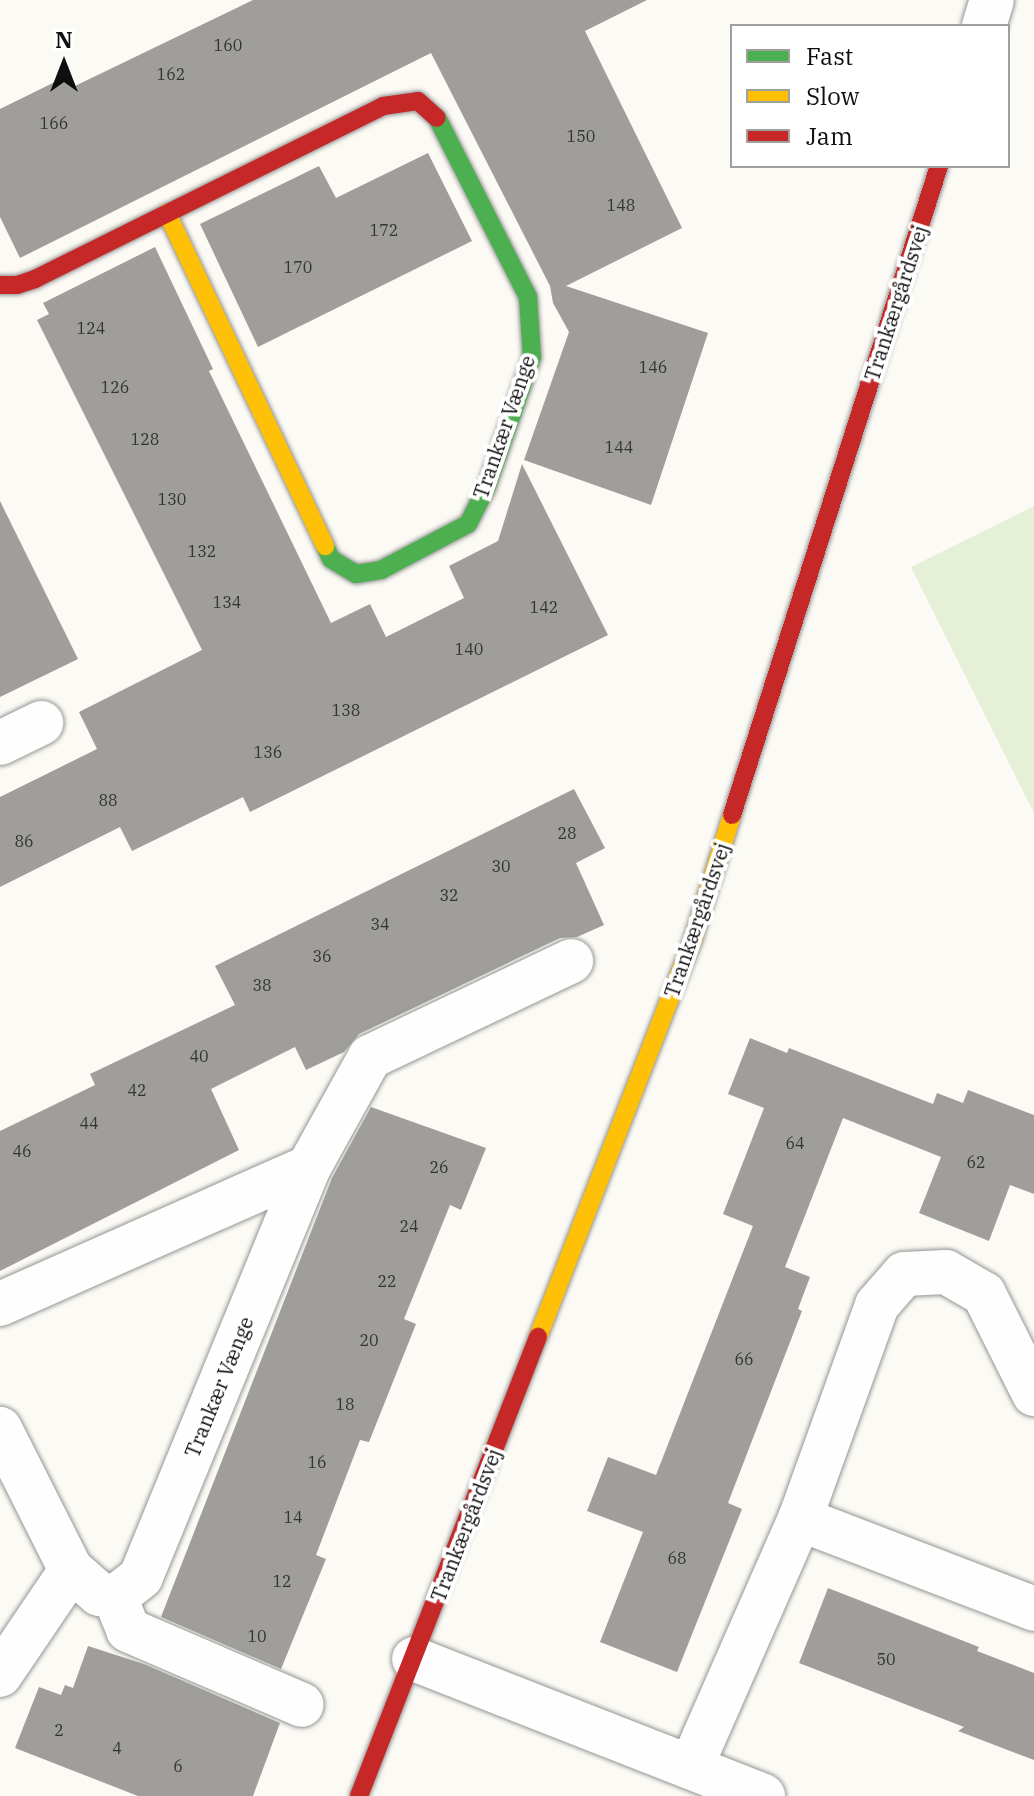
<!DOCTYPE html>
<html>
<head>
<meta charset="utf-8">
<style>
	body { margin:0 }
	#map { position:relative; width:1034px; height:1796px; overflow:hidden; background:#fbfaf5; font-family:"IBM Plex Serif",serif }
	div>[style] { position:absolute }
	.green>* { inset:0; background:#e5f0d6 }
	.building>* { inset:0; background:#9f9e9a }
	.roads { filter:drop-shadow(0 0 2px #959593) drop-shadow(0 0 2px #959593) }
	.street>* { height:44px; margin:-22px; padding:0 22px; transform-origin:22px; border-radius:22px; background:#fefefe }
	.fast>* { height:18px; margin:-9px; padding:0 9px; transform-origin:9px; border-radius:9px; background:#4caf50 }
	.slow>* { height:18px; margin:-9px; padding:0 9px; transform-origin:9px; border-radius:9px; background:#ffc107 }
	.jam>* { height:18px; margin:-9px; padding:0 9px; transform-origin:9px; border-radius:9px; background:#c62828 }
	span { translate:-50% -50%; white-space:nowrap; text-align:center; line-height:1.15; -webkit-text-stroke:8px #fff; paint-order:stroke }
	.number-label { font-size:16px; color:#333332 }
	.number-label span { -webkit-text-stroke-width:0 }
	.street-label { font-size:20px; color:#0f0f0f }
	.legend { position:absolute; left:730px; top:24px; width:280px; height:144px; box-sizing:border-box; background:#fff; border:2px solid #9f9f9f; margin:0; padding:10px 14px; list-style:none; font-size:24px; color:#0f0f0f }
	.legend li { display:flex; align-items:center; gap:16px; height:40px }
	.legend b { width:40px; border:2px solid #9f9f9f }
	.north { position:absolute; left:24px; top:24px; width:80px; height:80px; -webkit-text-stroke:6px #fff; paint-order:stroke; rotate:0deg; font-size:22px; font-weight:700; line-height:32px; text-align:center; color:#0f0f0f }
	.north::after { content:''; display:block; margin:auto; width:28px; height:36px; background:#0f0f0f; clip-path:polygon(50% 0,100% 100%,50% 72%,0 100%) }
</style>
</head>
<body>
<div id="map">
	<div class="green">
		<i style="clip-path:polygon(1034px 506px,1034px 813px,911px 567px)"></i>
	</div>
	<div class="building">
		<i style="clip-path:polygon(253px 0,647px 0,585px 31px,682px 228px,566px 286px,708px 333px,651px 505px,524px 460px,569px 332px,553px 303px,550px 286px,431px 53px,20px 258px,0 217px,0 109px,69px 75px,75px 86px)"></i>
		<i style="clip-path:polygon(428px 153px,472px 241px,258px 347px,200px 224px,319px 166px,336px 198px)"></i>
		<i style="clip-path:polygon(155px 247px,213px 369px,209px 371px,331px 623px,370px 604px,386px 637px,464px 598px,449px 566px,498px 541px,522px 464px,608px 635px,250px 812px,243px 797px,132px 851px,120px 827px,0 887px,0 797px,97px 749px,79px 712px,202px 650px,37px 320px,49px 314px,43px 303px)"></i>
		<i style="clip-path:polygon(0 501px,78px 659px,0 697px)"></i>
		<i style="clip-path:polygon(574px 789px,605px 848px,576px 863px,604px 925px,577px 937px,560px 938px,359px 1034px,344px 1052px,306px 1070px,295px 1047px,211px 1089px,239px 1150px,0 1271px,0 1131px,95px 1085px,90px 1074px,235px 1005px,215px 966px)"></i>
		<i style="clip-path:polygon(750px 1038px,787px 1053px,789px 1048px,933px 1104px,937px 1093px,963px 1103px,968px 1090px,1034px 1115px,1034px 1194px,1010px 1185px,989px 1241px,919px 1213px,941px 1157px,843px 1118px,785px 1267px,810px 1277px,798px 1309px,802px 1311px,728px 1503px,742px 1509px,677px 1672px,600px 1642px,643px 1532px,587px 1511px,608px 1457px,656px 1475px,753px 1226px,723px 1214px,764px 1108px,728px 1094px)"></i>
		<i style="clip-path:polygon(371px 1107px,486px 1148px,461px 1210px,450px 1205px,404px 1319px,416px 1324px,369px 1442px,360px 1440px,316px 1555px,326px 1559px,281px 1669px,161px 1617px,332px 1178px)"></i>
		<i style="clip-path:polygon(828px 1588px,979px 1647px,977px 1651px,1034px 1673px,1034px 1760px,958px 1731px,964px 1727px,799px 1663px)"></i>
		<i style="clip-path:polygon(88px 1646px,144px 1664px,280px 1723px,253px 1796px,138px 1796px,15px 1748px,39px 1687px,61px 1695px,65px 1685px,73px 1688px)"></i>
	</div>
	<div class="roads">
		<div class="street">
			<i style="left:984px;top:26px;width:27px;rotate:-73deg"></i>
			<i style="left:0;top:743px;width:46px;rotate:-26deg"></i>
			<i style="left:309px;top:1167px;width:126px;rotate:-61deg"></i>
			<i style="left:370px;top:1057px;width:223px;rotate:-25.5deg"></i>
			<i style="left:0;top:1304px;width:338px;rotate:-23.9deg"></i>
			<i style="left:309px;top:1167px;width:443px;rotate:112.3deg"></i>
			<i style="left:141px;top:1577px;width:33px;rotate:142deg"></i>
			<i style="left:115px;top:1597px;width:16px;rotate:-169deg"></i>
			<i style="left:99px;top:1594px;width:37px;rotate:-139deg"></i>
			<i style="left:71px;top:1570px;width:158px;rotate:-116.7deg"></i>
			<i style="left:800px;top:1519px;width:251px;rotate:21deg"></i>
			<i style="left:115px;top:1597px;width:35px;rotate:68deg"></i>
			<i style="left:128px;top:1630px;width:189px;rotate:23.3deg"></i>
			<i style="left:414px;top:1659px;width:375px;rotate:21.4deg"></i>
			<i style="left:0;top:1675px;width:127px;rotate:-55.9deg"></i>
			<i style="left:691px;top:1767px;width:271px;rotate:-66.3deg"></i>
			<i style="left:800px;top:1519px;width:227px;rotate:-70.2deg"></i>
			<i style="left:877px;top:1305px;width:41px;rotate:-48.9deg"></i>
			<i style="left:904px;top:1274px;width:42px;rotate:-2.7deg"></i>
			<i style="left:946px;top:1272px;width:44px;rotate:30.1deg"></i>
			<i style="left:984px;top:1294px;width:112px;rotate:63.4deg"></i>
		</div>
		<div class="fast">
			<i style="left:325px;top:546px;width:14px;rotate:65deg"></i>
			<i style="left:331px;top:559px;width:29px;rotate:31deg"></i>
			<i style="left:356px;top:574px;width:25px;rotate:-9deg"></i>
			<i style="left:381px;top:570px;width:98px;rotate:-27.9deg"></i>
			<i style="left:468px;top:524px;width:39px;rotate:-63deg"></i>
			<i style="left:486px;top:489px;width:140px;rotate:-70.8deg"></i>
			<i style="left:532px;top:357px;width:60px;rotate:-93.8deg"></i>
			<i style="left:528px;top:297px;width:201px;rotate:-116.9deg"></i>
		</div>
		<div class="slow">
			<i style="left:167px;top:213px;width:369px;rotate:64.6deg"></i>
			<i style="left:538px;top:1337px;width:427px;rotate:-68.7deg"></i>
			<i style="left:693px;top:939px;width:130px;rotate:-72.5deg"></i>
		</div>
		<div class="jam">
			<i style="left:0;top:285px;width:17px"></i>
			<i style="left:17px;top:285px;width:19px;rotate:-18deg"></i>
			<i style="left:35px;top:279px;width:389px;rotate:-26.4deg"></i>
			<i style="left:383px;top:106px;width:35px;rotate:-8deg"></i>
			<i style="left:418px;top:101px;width:25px;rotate:42deg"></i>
			<i style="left:732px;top:815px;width:681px;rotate:-72.31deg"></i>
			<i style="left:359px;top:1796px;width:493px;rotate:-68.7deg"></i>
		</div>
	</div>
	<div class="number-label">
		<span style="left:228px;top:45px">160</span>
		<span style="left:171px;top:74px">162</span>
		<span style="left:54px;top:123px">166</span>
		<span style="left:581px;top:136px">150</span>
		<span style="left:621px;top:205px">148</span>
		<span style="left:384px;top:230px">172</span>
		<span style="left:298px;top:267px">170</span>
		<span style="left:91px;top:328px">124</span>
		<span style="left:653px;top:367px">146</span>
		<span style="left:115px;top:387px">126</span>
		<span style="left:145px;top:439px">128</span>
		<span style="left:619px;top:447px">144</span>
		<span style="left:172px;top:499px">130</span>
		<span style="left:202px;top:551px">132</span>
		<span style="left:227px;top:602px">134</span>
		<span style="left:544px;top:607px">142</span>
		<span style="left:469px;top:649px">140</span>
		<span style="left:346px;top:710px">138</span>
		<span style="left:268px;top:752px">136</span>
		<span style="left:108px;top:800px">88</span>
		<span style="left:567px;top:833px">28</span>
		<span style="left:24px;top:841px">86</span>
		<span style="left:501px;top:866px">30</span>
		<span style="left:449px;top:895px">32</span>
		<span style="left:380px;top:924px">34</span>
		<span style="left:322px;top:956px">36</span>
		<span style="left:262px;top:985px">38</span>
		<span style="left:199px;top:1056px">40</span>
		<span style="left:137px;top:1090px">42</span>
		<span style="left:89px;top:1123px">44</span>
		<span style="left:795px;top:1143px">64</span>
		<span style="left:22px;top:1151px">46</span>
		<span style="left:976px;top:1162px">62</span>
		<span style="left:439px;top:1167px">26</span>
		<span style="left:409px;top:1226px">24</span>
		<span style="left:387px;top:1281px">22</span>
		<span style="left:369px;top:1340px">20</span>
		<span style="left:744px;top:1359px">66</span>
		<span style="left:345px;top:1404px">18</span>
		<span style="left:317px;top:1462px">16</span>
		<span style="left:293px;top:1517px">14</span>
		<span style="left:677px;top:1558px">68</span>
		<span style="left:282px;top:1581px">12</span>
		<span style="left:257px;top:1636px">10</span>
		<span style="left:886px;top:1659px">50</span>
		<span style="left:59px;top:1730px">2</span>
		<span style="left:117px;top:1748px">4</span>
		<span style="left:178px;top:1766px">6</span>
	</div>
	<div class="street-label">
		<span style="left:896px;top:303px;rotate:-72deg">Trankærgårdsvej</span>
		<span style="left:504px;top:427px;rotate:-71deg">Trankær Vænge</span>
		<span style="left:697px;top:920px;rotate:-71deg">Trankærgårdsvej</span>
		<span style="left:219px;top:1387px;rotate:-68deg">Trankær Vænge</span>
		<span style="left:466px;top:1525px;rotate:-69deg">Trankærgårdsvej</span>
	</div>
	<ul class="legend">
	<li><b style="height:10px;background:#4caf50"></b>Fast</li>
	<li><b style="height:10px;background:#ffc107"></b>Slow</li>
	<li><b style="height:10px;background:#c62828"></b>Jam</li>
	</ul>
	<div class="north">N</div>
</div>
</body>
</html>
